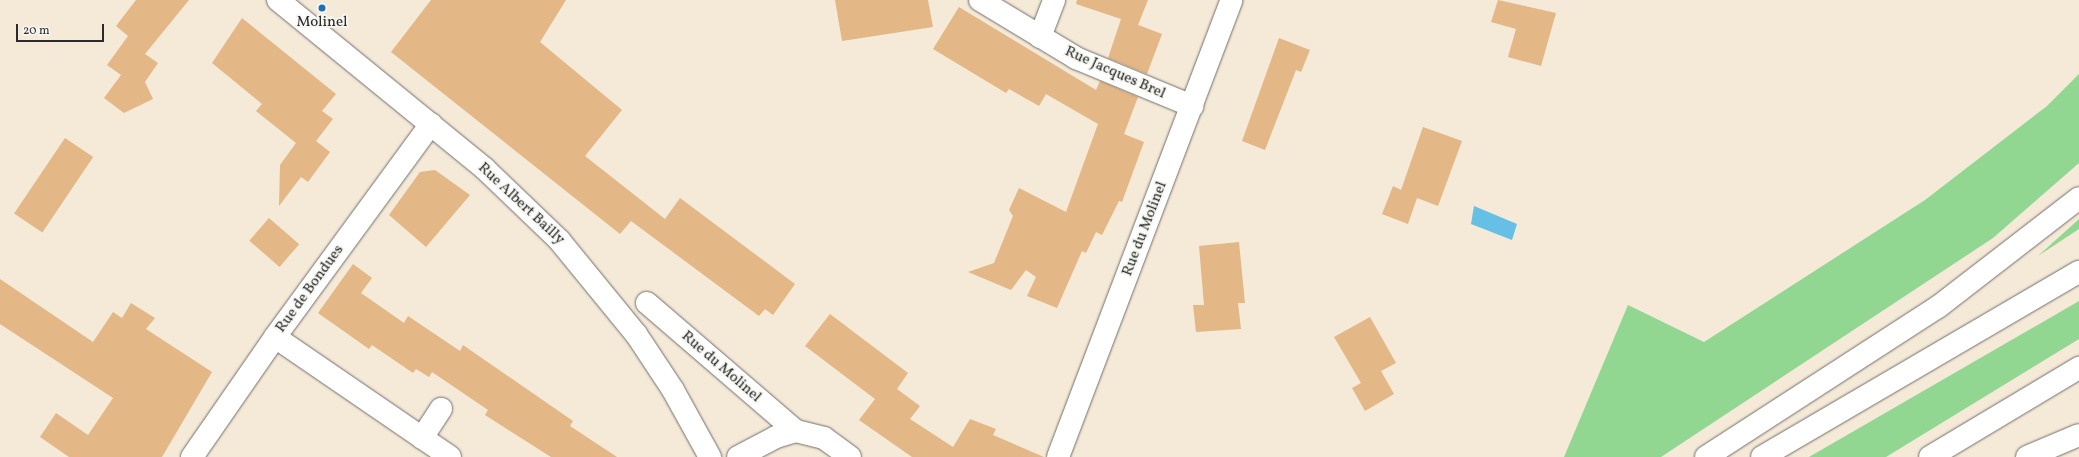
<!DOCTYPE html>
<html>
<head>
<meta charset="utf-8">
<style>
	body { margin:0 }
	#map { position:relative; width:2079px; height:457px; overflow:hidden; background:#f5e9d8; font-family:Vollkorn,serif }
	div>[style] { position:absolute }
	.green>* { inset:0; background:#91d791 }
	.water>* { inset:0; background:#66bfe4 }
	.building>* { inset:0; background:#e3b786; transform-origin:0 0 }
	.roads { filter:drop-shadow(0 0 1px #726e68) drop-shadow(0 0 1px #726e68) }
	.minor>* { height:22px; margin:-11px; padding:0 11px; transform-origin:11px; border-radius:11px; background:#fff }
	.major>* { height:22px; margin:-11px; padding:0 11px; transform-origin:11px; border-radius:11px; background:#fff }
	.highway>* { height:22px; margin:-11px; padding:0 11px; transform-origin:11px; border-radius:11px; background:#fff }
	.dots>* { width:11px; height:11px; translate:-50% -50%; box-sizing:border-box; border:2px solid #f6f6f2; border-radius:50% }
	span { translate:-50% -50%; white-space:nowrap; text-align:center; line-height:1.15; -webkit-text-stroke:3.5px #f6f6f2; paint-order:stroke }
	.poi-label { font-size:15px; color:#2b2b2b }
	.street-label { font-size:15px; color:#2b2b2b }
	.scale { position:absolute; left:16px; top:24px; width:88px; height:18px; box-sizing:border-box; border:2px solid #2b2b2b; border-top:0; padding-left:5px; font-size:12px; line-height:14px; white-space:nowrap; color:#2b2b2b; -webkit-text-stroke:3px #f6f6f2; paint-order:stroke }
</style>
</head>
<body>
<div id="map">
	<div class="green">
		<i style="clip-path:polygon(2079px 74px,2079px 163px,1993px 238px,1661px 457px,1564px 457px,1628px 305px,1704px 342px,1925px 200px,2047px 106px)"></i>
		<i style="clip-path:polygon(2079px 219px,2079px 229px,2038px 256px)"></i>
		<i style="clip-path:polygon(2079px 301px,2079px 339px,1886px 457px,1809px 457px)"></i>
	</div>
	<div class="water">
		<i style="clip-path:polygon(1474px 206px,1517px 224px,1512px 240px,1471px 224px)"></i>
	</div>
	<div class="building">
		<i style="clip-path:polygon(136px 0,189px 0,145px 54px,158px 63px,145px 82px,153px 99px,124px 113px,104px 98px,121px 75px,107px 65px,128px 36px,116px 26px)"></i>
		<i style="clip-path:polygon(431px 0,566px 0,540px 42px,622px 110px,585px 156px,665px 219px,680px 198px,795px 284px,773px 315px,765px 309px,759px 316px,631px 221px,620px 234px,391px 52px)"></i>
		<i style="clip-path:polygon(835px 0,928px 0,933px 27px,842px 41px)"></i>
		<i style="clip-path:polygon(1077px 0,1148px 0,1138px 25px,1133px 23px,1162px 34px,1147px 74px,1108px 58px,1121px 19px,1076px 4px)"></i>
		<i style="clip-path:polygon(1498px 0,1556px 13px,1541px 66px,1508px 57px,1516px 29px,1491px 22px)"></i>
		<i style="clip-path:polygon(959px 7px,1096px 90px,1100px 81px,1138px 97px,1124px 134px,1144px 142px,1122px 202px,1119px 201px,1102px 235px,1096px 232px,1086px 253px,1082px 251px,1057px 308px,1027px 296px,1036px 277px,1026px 270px,1011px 290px,968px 272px,994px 263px,1013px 216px,1009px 210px,1019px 188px,1066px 212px,1098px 124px,1046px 94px,1039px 106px,1009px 89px,1006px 93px,933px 49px)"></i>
		<i style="clip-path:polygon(242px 18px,336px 94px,322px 111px,333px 119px,316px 141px,330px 152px,308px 182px,301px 177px,279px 206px,280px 165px,296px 143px,256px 111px,262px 104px,212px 63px)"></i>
		<i style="clip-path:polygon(1279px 38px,1310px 50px,1301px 72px,1296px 70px,1265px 150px,1242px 141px)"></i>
		<i style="clip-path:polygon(1423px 127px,1462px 141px,1438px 206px,1417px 198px,1408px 224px,1382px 214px,1393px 186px,1401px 190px)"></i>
		<i style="left:65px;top:138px;width:34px;height:91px;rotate:34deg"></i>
		<i style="clip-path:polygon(435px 170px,470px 195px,426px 247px,389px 215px,420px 172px)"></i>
		<i style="left:269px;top:218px;width:40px;height:30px;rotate:41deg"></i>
		<i style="clip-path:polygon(1239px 242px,1245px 303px,1238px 303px,1241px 329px,1196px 332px,1193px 305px,1204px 305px,1199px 246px)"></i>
		<i style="clip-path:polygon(353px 264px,372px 278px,361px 293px,404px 323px,408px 316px,460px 351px,463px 345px,573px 421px,570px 426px,617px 457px,551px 457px,485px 415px,488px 410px,432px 372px,429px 377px,416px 369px,413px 373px,372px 345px,369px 349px,318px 313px)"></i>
		<i style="clip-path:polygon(0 279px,93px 342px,113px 312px,122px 318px,131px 303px,155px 318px,146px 329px,212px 372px,162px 457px,69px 457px,40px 437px,56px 413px,88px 435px,113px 398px,0 324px)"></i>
		<i style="clip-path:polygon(830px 314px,908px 373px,897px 389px,920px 406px,910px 419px,953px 447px,970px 419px,996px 429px,993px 435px,1044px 457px,912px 457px,859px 420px,875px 399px,805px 346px)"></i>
		<i style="clip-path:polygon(1370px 317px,1396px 363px,1381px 371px,1394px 394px,1365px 411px,1352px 388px,1361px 383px,1334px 337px)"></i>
	</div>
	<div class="roads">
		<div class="minor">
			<i style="left:980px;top:0;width:112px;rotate:31.1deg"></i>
			<i style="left:1076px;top:58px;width:126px;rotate:22.5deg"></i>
			<i style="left:1040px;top:37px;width:40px;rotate:-69deg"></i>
			<i style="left:647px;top:303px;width:196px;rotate:40.7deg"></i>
			<i style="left:275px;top:337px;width:212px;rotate:34.4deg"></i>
			<i style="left:422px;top:438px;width:35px;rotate:-57deg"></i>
			<i style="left:192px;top:457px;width:146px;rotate:-55.3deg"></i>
			<i style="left:275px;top:337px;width:264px;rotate:-53.8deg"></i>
			<i style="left:738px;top:457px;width:43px;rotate:-27.8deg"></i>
			<i style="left:776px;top:437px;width:21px;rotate:-17deg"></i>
			<i style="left:796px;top:431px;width:29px;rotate:14deg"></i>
			<i style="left:824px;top:438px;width:32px;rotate:36deg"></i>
			<i style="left:1058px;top:457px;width:489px;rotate:-69.2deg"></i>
		</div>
		<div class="major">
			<i style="left:278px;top:0;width:267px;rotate:39.2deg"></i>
			<i style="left:485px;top:169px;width:103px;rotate:43.8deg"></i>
			<i style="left:559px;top:240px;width:122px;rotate:50.7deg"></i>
			<i style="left:636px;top:334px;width:67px;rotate:56.5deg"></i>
			<i style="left:673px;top:390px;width:77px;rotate:61.1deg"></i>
		</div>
		<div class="highway">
			<i style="left:1706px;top:457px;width:276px;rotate:-32.9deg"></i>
			<i style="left:1938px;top:307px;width:178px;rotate:-37.7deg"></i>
			<i style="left:1762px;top:457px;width:367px;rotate:-30.3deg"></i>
			<i style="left:1930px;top:457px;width:174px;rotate:-30.9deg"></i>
			<i style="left:2027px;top:457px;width:56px;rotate:-22.9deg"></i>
		</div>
	</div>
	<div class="dots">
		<i style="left:322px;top:8px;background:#1f6fb2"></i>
	</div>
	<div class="poi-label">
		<span style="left:322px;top:23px">Molinel</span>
	</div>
	<div class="street-label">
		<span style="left:1115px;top:73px;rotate:24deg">Rue Jacques Brel</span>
		<span style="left:521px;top:204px;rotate:43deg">Rue Albert Bailly</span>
		<span style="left:1145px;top:229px;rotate:-69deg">Rue du Molinel</span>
		<span style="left:310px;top:289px;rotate:-54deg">Rue de Bondues</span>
		<span style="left:721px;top:367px;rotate:41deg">Rue du Molinel</span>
	</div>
	<div class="scale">20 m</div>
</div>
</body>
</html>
